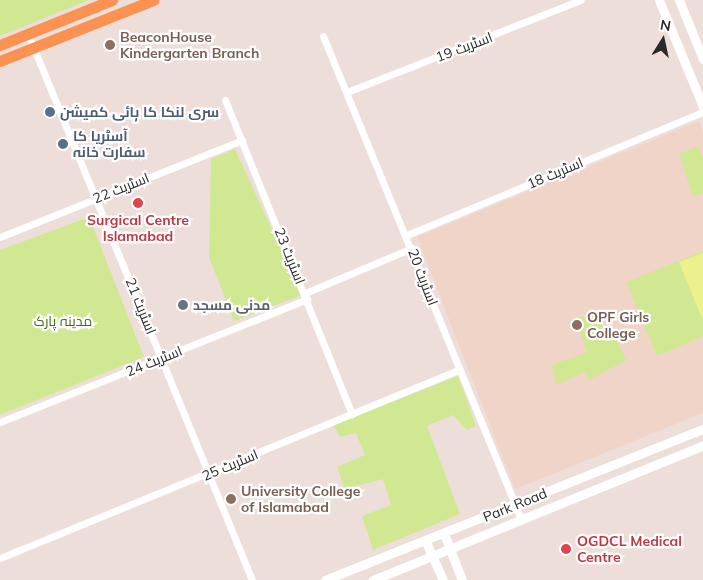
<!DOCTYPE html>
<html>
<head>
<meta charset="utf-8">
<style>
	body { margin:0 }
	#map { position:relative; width:703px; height:580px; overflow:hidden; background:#eddeda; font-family:Mulish,Cairo,sans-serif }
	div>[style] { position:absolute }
	.education>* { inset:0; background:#f0d4c8 }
	.green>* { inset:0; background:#d0e892 }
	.pitch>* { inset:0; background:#ecf08d }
	.minor>* { height:7px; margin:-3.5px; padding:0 3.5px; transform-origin:3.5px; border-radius:3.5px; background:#fff }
	.tertiary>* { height:9px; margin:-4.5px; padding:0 4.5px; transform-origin:4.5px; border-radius:4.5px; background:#fff }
	.primary>* { height:11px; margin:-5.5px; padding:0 5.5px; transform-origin:5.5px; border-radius:5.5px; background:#fb9252 }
	.dots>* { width:14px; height:14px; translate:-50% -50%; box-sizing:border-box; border:2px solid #fff; border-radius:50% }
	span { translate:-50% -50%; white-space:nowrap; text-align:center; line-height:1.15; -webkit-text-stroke:4.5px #fff; paint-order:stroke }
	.education-label { font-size:14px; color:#785e54; font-weight:700 }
	.left { translate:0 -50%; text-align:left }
	.street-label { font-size:14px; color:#2a2a2a }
	.service-label { font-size:14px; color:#4e5e75; font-weight:700 }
	.health-label { font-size:14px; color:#be3a42; font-weight:700 }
	.worship-label { font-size:14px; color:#5b616d; font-weight:700 }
	.park-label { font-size:14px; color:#486c15 }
	.north { position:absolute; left:638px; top:15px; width:50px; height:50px; -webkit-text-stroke:4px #fff; paint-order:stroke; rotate:10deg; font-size:14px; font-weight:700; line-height:20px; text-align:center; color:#2a2a2a }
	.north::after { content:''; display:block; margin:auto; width:18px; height:22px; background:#2a2a2a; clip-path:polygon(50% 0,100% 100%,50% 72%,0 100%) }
</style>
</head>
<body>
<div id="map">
	<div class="education">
		<i style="clip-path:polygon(699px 121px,703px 132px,703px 413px,515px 489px,417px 237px)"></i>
	</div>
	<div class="green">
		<i style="clip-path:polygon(0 0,89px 0,0 36px)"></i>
		<i style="clip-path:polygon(698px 146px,703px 159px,703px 193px,693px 197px,679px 154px)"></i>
		<i style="clip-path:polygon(235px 149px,302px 295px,234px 321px,209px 257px,211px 159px)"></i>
		<i style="clip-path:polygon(89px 217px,144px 357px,0 415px,0 250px)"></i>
		<i style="clip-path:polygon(703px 251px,703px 336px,657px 356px,626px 282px)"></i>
		<i style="clip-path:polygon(598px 315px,604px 330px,612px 329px,626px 360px,589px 380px,585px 372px,556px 385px,552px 365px,587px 352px,575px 318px)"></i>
		<i style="clip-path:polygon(458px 376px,476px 426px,467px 430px,453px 415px,427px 426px,460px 514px,373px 550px,362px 516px,391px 505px,383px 479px,345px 489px,337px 467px,365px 455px,356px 433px,340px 437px,333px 425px)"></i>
	</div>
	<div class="pitch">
		<i style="clip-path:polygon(703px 253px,703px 321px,679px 262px)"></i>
	</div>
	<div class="minor">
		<i style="left:28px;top:34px;width:590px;rotate:67.69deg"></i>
		<i style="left:323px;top:36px;width:522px;rotate:67.71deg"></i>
		<i style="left:347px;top:92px;width:251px;rotate:-21.5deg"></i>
		<i style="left:225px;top:100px;width:339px;rotate:68deg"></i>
		<i style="left:407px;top:235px;width:321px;rotate:-22.6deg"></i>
		<i style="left:0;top:237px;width:261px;rotate:-21.8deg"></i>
		<i style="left:305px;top:293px;width:116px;rotate:-22.8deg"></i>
		<i style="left:0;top:422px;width:331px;rotate:-21.8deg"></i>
		<i style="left:0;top:558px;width:496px;rotate:-22.3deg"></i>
	</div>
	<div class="tertiary">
		<i style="left:659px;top:0;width:116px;rotate:67.6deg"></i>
		<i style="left:679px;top:0;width:64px;rotate:67.9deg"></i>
		<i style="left:444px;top:534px;width:49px;rotate:68.6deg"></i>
		<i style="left:426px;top:542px;width:42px;rotate:65.9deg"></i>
		<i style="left:325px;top:580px;width:407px;rotate:-21.8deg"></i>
		<i style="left:373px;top:580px;width:357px;rotate:-22.2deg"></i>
	</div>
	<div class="primary">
		<i style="left:0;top:45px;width:121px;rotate:-21.9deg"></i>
		<i style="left:0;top:61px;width:165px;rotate:-21.7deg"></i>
	</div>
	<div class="dots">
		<i style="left:110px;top:45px;background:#8d6e63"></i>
		<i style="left:50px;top:112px;background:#5c6f8a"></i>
		<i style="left:63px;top:144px;background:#5c6f8a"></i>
		<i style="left:138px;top:203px;background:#e0444e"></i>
		<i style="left:183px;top:305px;background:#6b7280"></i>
		<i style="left:577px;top:325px;background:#8d6e63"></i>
		<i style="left:231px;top:499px;background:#8d6e63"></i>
		<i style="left:566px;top:549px;background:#e0444e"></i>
	</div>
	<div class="education-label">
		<span class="left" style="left:120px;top:45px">BeaconHouse<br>Kindergarten Branch</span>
		<span class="left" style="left:587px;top:325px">OPF Girls<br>College</span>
		<span class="left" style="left:241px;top:499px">University College<br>of Islamabad</span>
	</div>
	<div class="street-label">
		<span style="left:464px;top:47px;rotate:-21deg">اسٹریٹ 19</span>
		<span style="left:555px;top:173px;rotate:-23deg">اسٹریٹ 18</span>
		<span style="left:121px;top:188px;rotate:-22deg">اسٹریٹ 22</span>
		<span style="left:290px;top:256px;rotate:68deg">اسٹریٹ 23</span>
		<span style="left:423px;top:277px;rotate:69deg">اسٹریٹ 20</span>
		<span style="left:141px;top:306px;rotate:68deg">اسٹریٹ 21</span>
		<span style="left:154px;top:361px;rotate:-22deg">اسٹریٹ 24</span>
		<span style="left:230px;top:465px;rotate:-23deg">اسٹریٹ 25</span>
		<span style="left:515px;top:505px;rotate:-22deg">Park Road</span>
	</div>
	<div class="service-label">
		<span class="left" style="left:60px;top:112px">سری لنکا کا ہائی کمیشن</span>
		<span class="left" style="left:73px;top:144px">آسٹریا کا<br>سفارت خانہ</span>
	</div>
	<div class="health-label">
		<span style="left:138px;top:228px">Surgical Centre<br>Islamabad</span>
		<span class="left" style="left:577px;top:549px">OGDCL Medical<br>Centre</span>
	</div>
	<div class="worship-label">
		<span class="left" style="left:193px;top:305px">مدنی مسجد</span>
	</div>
	<div class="park-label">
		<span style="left:63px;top:321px">مدینہ پارک</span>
	</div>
	<div class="north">N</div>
</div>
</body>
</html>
